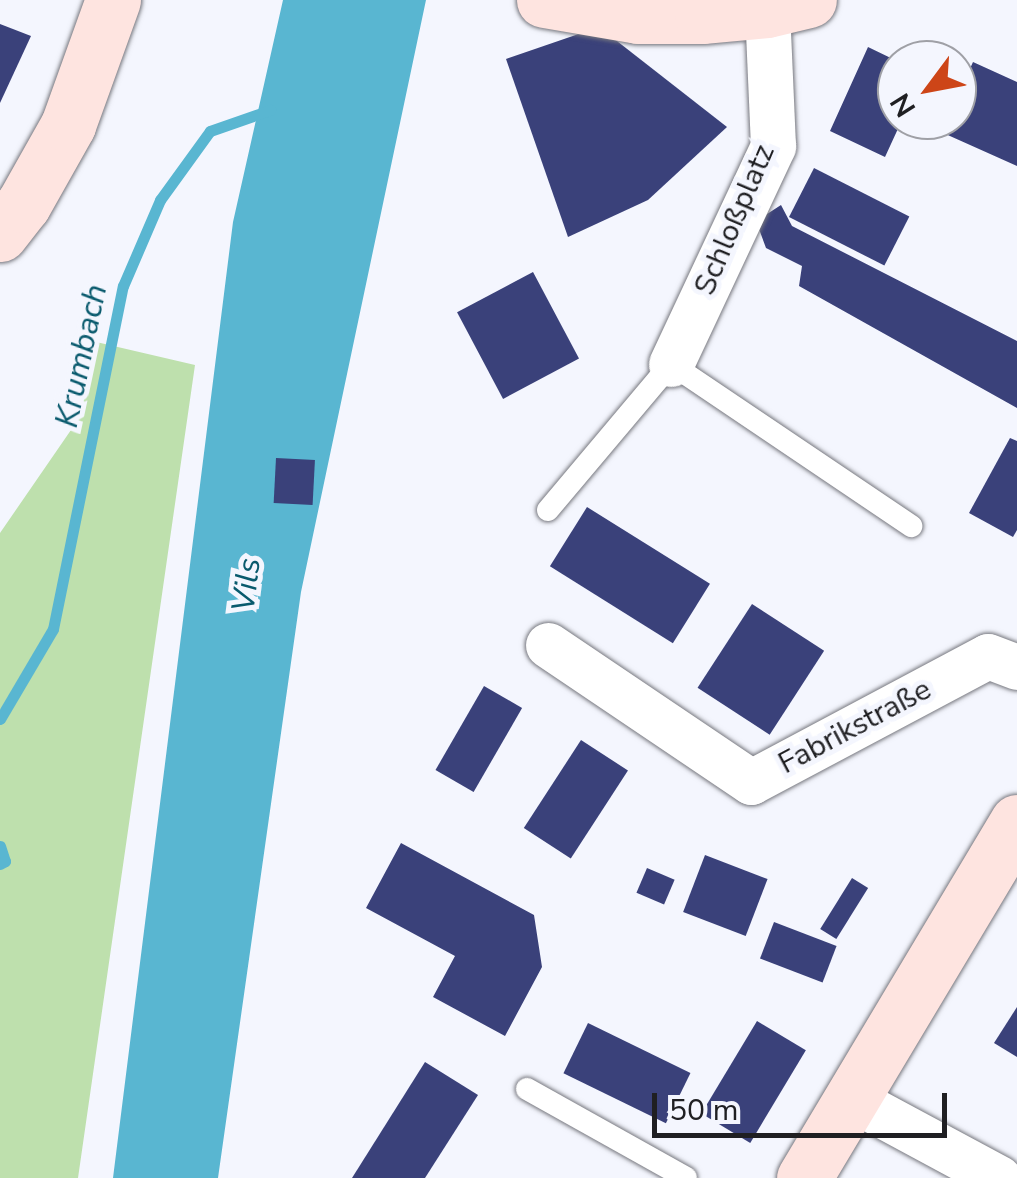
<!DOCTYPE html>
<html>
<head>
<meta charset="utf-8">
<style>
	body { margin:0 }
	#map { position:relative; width:1017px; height:1178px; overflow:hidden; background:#f4f6fe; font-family:"Nunito Sans",sans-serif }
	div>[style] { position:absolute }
	.green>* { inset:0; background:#bee0ad }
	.water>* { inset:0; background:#59b6d1 }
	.stream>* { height:11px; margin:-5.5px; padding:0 5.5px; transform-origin:5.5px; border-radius:5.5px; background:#59b6d1 }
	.building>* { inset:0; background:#3a417a; transform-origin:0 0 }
	.roads { filter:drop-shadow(0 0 2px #77787f) drop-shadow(0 0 2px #77787f) }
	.lane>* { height:22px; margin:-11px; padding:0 11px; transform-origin:11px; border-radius:11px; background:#fff }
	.street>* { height:45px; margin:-22.5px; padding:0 22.5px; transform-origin:22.5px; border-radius:22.5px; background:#fff }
	.secondary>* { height:55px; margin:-27.5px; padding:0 27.5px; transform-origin:27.5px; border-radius:27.5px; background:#fee4e0 }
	span { translate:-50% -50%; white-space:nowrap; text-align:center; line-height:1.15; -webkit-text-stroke:10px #f4f6fe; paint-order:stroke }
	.street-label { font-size:30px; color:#1f1f22 }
	.water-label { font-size:32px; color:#095a6d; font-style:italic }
	.north { position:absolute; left:877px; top:40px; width:100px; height:100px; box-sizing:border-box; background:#f4f6fe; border:2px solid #9fa0a6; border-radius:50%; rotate:238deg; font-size:28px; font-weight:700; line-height:40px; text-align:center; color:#1f1f22 }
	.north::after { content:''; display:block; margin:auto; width:35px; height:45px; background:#cd4518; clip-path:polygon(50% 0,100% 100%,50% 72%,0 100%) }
	.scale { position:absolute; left:652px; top:1093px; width:295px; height:45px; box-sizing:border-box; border:5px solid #1f1f22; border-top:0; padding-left:12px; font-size:30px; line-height:35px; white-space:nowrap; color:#1f1f22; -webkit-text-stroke:8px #f4f6fe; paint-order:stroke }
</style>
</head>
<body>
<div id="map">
	<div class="green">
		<i style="clip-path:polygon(92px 341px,195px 365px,78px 1178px,0 1178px,0 533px,82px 414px)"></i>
	</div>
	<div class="water">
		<i style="clip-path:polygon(283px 0,426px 0,301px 592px,218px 1178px,113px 1178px,233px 222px)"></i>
	</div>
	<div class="stream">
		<i style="left:0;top:719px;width:104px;rotate:-59.5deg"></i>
		<i style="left:53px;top:629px;width:350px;rotate:-78.5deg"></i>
		<i style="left:123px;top:286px;width:94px;rotate:-66.7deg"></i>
		<i style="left:160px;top:200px;width:85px;rotate:-54.1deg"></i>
		<i style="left:210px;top:131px;width:64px;rotate:-19.3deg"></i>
		<i style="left:0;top:846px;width:16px;rotate:72deg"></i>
		<i style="left:5px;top:861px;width:6px;rotate:149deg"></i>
	</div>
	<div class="building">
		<i style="clip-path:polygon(0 24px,31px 36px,0 103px)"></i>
		<i style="clip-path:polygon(599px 27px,727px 127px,648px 200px,568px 237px,506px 59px)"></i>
		<i style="clip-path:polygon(868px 47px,897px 61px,897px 120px,902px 120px,885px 157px,830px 131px)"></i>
		<i style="clip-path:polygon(973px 62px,1017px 82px,1017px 166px,941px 132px,947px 120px,957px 120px,957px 97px)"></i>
		<i style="left:814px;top:168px;width:107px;height:55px;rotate:27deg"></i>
		<i style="clip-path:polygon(781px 205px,792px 226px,1017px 341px,1017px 408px,799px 286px,802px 266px,766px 248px,756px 221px)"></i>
		<i style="left:533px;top:272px;width:98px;height:86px;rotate:62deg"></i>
		<i style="clip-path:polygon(1010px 438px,1017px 441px,1017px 530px,1013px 537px,969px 513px)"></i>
		<i style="left:276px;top:458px;width:39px;height:45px;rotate:3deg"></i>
		<i style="left:587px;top:507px;width:145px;height:70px;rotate:32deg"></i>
		<i style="left:752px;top:604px;width:86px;height:100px;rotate:33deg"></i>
		<i style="left:484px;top:686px;width:44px;height:97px;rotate:30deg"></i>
		<i style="left:581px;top:740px;width:56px;height:105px;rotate:33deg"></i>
		<i style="clip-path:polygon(401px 843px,534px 915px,542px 967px,505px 1036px,433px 997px,455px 956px,366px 908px)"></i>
		<i style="left:705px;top:855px;width:67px;height:61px;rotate:21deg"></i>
		<i style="left:647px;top:868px;width:30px;height:27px;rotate:23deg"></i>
		<i style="left:852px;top:878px;width:19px;height:60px;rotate:32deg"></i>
		<i style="left:774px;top:922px;width:67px;height:39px;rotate:21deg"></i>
		<i style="clip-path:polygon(1017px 1007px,1017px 1057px,994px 1043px)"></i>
		<i style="left:757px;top:1021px;width:57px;height:108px;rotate:31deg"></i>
		<i style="left:588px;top:1023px;width:114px;height:56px;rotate:26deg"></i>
		<i style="clip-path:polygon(425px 1062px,478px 1095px,425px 1178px,352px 1178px)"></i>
	</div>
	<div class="roads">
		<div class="lane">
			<i style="left:548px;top:510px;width:191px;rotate:-49.9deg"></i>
			<i style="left:671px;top:364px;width:290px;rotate:34deg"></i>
			<i style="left:527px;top:1089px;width:182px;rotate:29.2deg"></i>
		</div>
		<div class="street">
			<i style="left:671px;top:364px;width:241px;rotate:-64.9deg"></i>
			<i style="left:773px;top:146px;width:136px;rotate:-92.5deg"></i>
			<i style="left:548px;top:645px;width:245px;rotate:34deg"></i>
			<i style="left:751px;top:782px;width:268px;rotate:-28deg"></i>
			<i style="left:988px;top:656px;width:31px;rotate:21deg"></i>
			<i style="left:852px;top:1099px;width:167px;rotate:28.3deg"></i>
		</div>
		<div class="secondary">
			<i style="left:544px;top:0;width:95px;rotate:9.7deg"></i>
			<i style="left:638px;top:16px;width:64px"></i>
			<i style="left:702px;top:16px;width:65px;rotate:-5.3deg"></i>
			<i style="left:767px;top:10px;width:43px;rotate:-13.4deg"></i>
			<i style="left:0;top:234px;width:37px;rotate:-52deg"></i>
			<i style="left:23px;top:205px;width:92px;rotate:-60.6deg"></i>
			<i style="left:68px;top:125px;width:133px;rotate:-70.2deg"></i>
			<i style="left:804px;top:1178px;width:415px;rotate:-59.1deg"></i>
		</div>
	</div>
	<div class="street-label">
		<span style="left:735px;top:220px;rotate:-67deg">Schloßplatz</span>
		<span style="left:855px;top:727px;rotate:-28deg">Fabrikstraße</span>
	</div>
	<div class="water-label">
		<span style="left:82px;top:356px;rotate:-78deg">Krumbach</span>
		<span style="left:247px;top:585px;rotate:-83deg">Vils</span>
	</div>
	<div class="north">N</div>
	<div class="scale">50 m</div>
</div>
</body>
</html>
